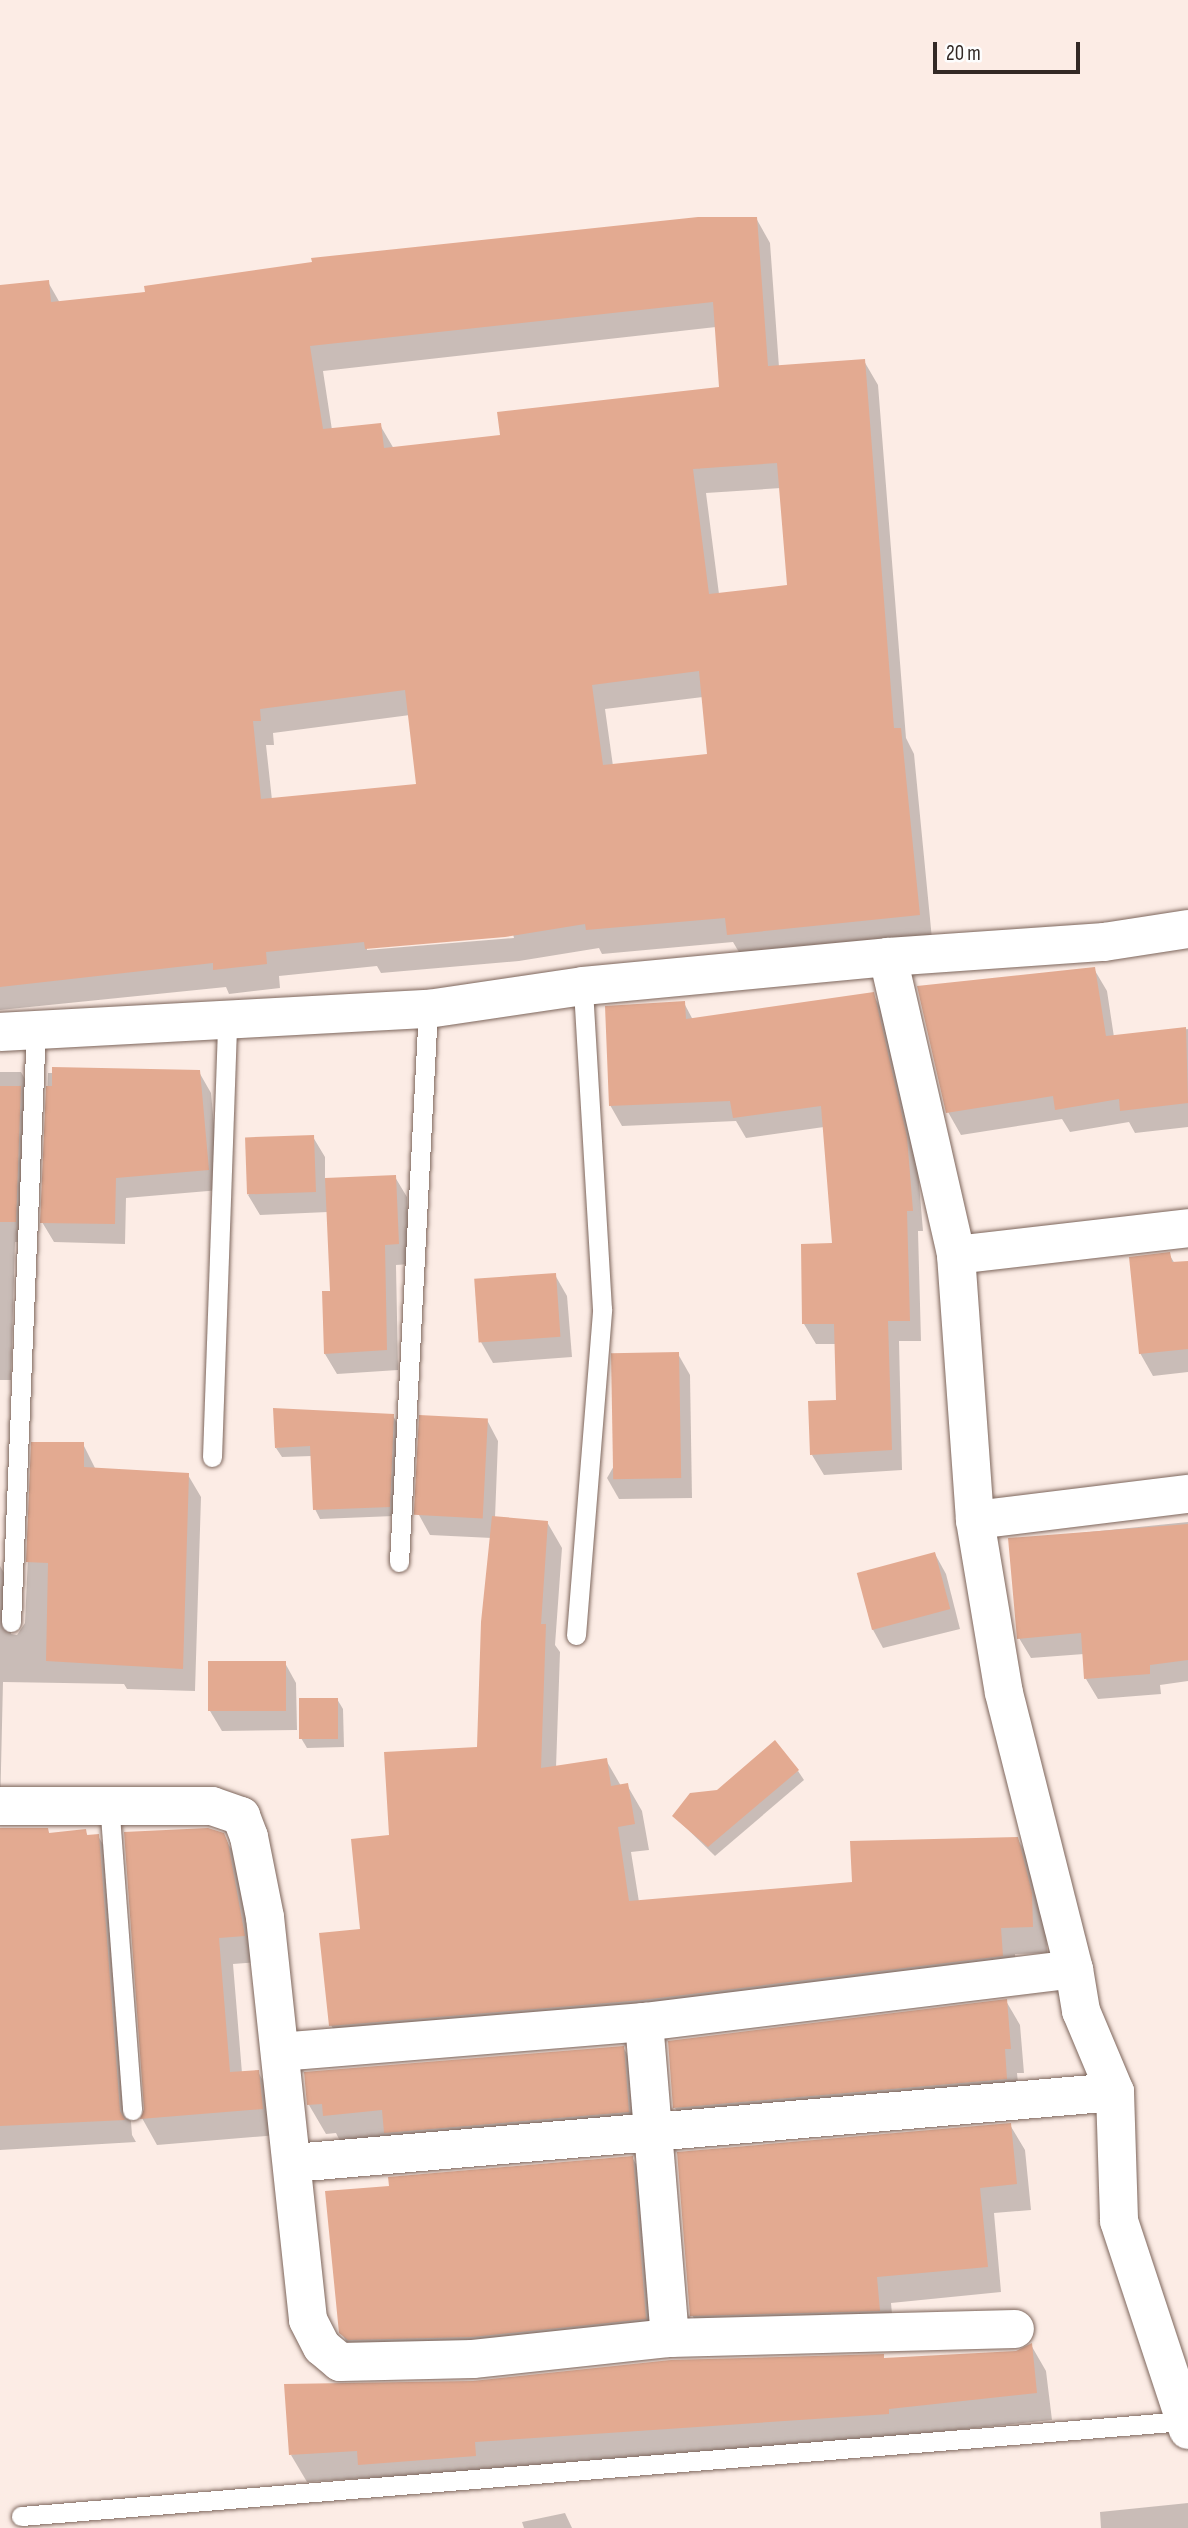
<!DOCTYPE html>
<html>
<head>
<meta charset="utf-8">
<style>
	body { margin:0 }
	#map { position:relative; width:1188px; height:2528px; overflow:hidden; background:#fcece5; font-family:"Sofia Sans Condensed",sans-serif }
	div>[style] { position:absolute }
	.shadow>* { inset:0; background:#0003 }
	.building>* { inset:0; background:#e3aa91; transform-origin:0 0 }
	.roads { filter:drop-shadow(0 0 2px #7d665c) drop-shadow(0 0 2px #7d665c) }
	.lane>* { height:19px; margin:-9.5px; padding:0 9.5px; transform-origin:9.5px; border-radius:9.5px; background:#fff }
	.street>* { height:38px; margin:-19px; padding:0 19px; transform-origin:19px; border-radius:19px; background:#fff }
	span { translate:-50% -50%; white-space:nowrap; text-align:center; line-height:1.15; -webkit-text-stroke:5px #fdfdfd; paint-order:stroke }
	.scale { position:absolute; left:933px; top:42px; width:147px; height:32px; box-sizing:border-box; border:4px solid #332925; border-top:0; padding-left:9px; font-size:21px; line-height:24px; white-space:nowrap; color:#332925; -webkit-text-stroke:5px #fdfdfd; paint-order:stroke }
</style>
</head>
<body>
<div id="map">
	<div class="shadow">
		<i style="clip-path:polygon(evenodd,756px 218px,770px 243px,779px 367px,864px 361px,878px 385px,906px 738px,914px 754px,932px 939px,743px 959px,733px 942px,602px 954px,599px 948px,519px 961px,381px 973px,377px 966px,279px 976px,280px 988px,229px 994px,226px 987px,0 1010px,0 287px,48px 282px,60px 303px,756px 218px,716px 327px,720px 388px,502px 437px,394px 449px,380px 425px,332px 430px,323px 371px,716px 327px,756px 218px,781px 488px,789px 587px,719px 594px,706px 493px,781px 488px,756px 218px,703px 697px,709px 755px,613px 766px,605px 709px,703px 697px,756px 218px,410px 715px,418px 785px,272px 800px,266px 745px,274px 745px,273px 733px,410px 715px,756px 218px,513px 934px,514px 938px,367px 950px,367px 947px,513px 934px)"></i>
		<i style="clip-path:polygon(1094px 969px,1107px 991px,1114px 1037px,1188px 1029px,1188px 1127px,1135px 1133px,1129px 1122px,1070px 1132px,1062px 1119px,961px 1135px,948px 1112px)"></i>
		<i style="clip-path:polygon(873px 994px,884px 1015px,917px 1159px,923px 1231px,918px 1231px,921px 1341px,899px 1341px,902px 1470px,824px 1475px,812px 1455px,837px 1402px,836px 1344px,816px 1344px,804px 1324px,834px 1244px,824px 1127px,746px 1138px,736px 1121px,622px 1126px,610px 1105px,684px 1003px,693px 1020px)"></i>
		<i style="clip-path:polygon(0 1072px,21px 1072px,33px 1093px,26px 1242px,15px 1242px,11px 1380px,0 1380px)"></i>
		<i style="clip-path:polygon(199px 1072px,211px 1093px,220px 1190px,126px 1198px,125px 1244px,54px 1242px,42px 1222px,48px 1073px)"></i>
		<i style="clip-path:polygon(313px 1137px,325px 1157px,325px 1179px,395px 1177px,407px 1197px,410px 1264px,396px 1265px,398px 1370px,337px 1374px,325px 1354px,332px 1293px,328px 1212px,260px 1215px,248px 1195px)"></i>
		<i style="clip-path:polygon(1169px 1254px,1175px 1264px,1188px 1263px,1188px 1372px,1153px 1376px,1140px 1353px)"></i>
		<i style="clip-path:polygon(555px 1275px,567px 1296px,572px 1357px,493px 1363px,481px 1342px)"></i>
		<i style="clip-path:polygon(678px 1354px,690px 1375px,692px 1498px,619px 1499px,607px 1478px)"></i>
		<i style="clip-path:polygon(393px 1416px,399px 1426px,394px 1516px,320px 1519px,315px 1509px,312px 1456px,282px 1457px,276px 1448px)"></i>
		<i style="clip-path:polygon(487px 1420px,498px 1441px,495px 1518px,547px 1522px,562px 1548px,555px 1645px,560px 1652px,556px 1768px,606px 1760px,621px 1786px,627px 1785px,642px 1811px,649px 1850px,631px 1852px,639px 1902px,853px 1883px,1017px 1838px,1032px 1864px,1046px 1920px,1047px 1953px,1015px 1954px,1017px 1981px,346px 2051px,331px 2025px,391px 1836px,479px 1749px,492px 1538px,430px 1535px,419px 1515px)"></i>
		<i style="clip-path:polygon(33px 1444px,83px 1444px,96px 1470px,188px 1475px,201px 1497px,195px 1691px,127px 1689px,124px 1684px,3px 1682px,0 1812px,0 1566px,13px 1588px,11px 1634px,17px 1635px,25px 1623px)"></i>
		<i style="clip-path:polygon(1188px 1522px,1188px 1681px,1160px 1685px,1161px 1694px,1098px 1699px,1086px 1679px,1084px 1654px,1031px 1658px,1019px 1638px,1010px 1540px)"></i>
		<i style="clip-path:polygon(935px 1554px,946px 1574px,960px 1629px,883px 1648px,872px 1628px)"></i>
		<i style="clip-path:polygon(285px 1663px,296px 1683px,297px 1730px,222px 1731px,210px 1711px)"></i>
		<i style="clip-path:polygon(337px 1699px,343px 1709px,344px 1747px,307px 1748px,301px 1738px)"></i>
		<i style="clip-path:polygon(798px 1771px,804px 1780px,715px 1856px,674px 1816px,718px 1791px)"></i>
		<i style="clip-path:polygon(0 1830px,47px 1830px,50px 1834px,85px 1831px,88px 1836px,98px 1836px,111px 1858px,132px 2135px,136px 2142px,0 2150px)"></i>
		<i style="clip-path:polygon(223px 1835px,239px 1862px,259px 1962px,233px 1964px,242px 2073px,258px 2072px,274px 2099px,278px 2135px,157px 2145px,142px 2118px)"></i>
		<i style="clip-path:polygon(1006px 2001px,1020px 2025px,1024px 2073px,1017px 2073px,1020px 2103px,689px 2132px,675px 2108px)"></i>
		<i style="clip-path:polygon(623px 2047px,640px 2077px,645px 2141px,342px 2145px,336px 2133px,326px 2134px,309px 2105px,305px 2074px)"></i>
		<i style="clip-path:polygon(1010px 2125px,1025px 2150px,1031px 2210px,994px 2213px,1001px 2292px,891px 2303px,894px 2336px,707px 2341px,692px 2315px)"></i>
		<i style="clip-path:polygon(632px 2157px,649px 2187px,662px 2347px,358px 2362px,341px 2332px,391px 2188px)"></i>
		<i style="clip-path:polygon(1031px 2345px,1046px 2371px,1052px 2420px,376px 2491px,368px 2478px,307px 2482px,291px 2455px,474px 2383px,1016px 2353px)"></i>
		<i style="clip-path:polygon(1188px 2503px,1188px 2528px,1101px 2528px,1100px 2512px)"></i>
		<i style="clip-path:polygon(565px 2513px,572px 2528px,524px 2528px,522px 2522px)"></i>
	</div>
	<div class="building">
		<i style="clip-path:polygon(evenodd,698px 217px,757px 217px,768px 366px,865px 359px,894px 728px,901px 728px,920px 915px,727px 935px,725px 918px,586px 930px,585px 924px,505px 937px,365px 949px,364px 942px,266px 952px,267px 964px,213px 970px,213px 963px,0 987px,0 285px,49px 280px,51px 302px,145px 292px,144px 286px,312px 262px,311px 258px,698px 217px,713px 302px,719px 387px,497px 412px,500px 435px,384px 448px,381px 423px,323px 429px,310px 346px,713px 302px,698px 217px,777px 463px,787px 585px,709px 594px,693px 469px,777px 463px,698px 217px,699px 671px,707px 754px,603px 765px,592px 685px,699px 671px,698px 217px,405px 690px,416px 784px,261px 799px,253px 721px,261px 721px,260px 709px,405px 690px)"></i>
		<i style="clip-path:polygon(1095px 967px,1106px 1036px,1186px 1027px,1188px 1103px,1120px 1111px,1119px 1099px,1055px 1110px,1053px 1096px,946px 1113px,917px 986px)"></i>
		<i style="clip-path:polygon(874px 992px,907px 1137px,913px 1211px,907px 1211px,910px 1321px,888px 1321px,892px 1450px,810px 1455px,808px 1401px,836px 1400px,834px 1324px,802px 1324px,801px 1244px,832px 1243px,821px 1106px,733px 1118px,730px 1101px,609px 1106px,605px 1006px,685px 1001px,686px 1019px)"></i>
		<i style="clip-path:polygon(52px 1067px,200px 1070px,209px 1170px,116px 1178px,115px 1224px,40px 1223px,46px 1086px,52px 1086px)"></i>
		<i style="clip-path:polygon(0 1086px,21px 1086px,16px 1222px,0 1222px)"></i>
		<i style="left:314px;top:1135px;width:57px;height:69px;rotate:88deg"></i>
		<i style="clip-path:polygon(396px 1175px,399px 1244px,385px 1245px,387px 1350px,324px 1354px,322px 1291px,330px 1291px,325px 1178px)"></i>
		<i style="clip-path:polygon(1170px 1252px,1172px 1262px,1188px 1261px,1188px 1349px,1139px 1354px,1129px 1257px)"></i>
		<i style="left:556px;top:1273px;width:64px;height:82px;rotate:86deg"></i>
		<i style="left:679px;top:1352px;width:126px;height:68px;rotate:89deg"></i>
		<i style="clip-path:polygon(273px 1408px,394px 1414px,390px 1507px,313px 1510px,310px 1446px,275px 1448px)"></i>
		<i style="left:419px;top:1415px;width:69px;height:100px;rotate:3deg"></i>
		<i style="clip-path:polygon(31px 1442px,84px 1442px,84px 1467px,189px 1473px,183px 1669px,46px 1661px,48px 1563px,26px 1562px)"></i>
		<i style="clip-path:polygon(492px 1516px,548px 1521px,541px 1624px,546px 1624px,541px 1768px,607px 1758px,611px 1786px,628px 1783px,635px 1824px,618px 1827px,629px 1901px,852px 1882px,850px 1841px,1018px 1837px,1032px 1893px,1033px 1927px,1001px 1928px,1003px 1956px,642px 2000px,329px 2026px,319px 1933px,360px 1929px,351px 1839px,389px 1835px,384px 1752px,477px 1747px,481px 1622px)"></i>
		<i style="clip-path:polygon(1188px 1524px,1188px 1660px,1150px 1665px,1150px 1674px,1084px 1679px,1081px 1633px,1017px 1639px,1008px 1538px)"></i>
		<i style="left:935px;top:1552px;width:59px;height:81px;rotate:75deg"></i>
		<i style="left:208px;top:1661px;width:78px;height:50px"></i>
		<i style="left:299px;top:1698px;width:39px;height:41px"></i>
		<i style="clip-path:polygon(775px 1740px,799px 1770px,708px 1847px,672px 1816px,690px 1793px,717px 1790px)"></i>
		<i style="clip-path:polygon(0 1828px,48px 1828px,49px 1833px,86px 1829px,87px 1835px,99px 1834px,120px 2111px,125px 2120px,0 2126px)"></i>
		<i style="clip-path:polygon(208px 1828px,224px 1833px,228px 1843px,245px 1936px,219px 1938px,230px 2072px,259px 2070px,263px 2109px,140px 2119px,144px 2109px,124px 1832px)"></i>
		<i style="clip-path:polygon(1007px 1999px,1011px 2049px,1005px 2049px,1007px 2079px,673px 2108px,668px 2041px)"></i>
		<i style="clip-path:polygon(624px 2046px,629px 2112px,384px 2133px,382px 2110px,323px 2116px,322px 2104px,307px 2105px,304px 2072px)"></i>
		<i style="clip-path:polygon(1011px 2123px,1017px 2184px,980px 2188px,988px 2267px,877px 2277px,880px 2311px,690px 2316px,677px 2152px)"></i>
		<i style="clip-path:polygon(633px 2156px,646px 2319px,472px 2337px,348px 2340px,339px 2333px,325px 2191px,389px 2186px,388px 2177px)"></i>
		<i style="clip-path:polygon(1032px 2343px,1037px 2393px,889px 2409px,889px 2414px,475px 2442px,476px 2456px,358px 2465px,357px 2451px,289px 2455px,284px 2384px,473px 2381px,671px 2360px,884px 2354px,884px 2358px,1016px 2351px)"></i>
	</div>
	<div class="roads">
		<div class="lane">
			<i style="left:212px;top:1457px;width:439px;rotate:-88deg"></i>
			<i style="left:399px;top:1562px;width:554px;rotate:-87deg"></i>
			<i style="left:11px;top:1622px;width:596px;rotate:-87.59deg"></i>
			<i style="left:576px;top:1635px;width:327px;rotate:-85.4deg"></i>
			<i style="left:602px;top:1309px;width:324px;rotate:-93.4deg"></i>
			<i style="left:109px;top:1802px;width:309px;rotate:85.7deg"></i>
			<i style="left:21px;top:2516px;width:1168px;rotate:-4.67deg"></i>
		</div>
		<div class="street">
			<i style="left:888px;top:957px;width:306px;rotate:77.1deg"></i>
			<i style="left:956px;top:1255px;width:266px;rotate:85.9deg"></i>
			<i style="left:975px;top:1520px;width:175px;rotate:80.5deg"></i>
			<i style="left:1004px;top:1693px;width:285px;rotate:75.8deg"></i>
			<i style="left:0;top:1032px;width:429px;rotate:-3.1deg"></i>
			<i style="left:428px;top:1009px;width:157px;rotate:-8.4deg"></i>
			<i style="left:583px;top:986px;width:306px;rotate:-5.4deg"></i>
			<i style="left:888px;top:957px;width:217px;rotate:-4deg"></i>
			<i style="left:1104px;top:942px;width:85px;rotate:-8.8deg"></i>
			<i style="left:956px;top:1255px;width:234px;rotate:-6.6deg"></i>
			<i style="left:975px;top:1520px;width:215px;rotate:-7deg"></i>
			<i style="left:0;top:1806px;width:212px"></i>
			<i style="left:212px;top:1806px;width:31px;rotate:19deg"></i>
			<i style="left:241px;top:1816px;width:22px;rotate:69deg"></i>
			<i style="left:249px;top:1837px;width:82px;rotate:78.7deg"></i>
			<i style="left:265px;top:1917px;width:405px;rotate:83.9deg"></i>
			<i style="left:308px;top:2320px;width:30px;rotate:63deg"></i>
			<i style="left:322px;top:2347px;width:23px;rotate:40deg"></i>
			<i style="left:340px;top:2362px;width:133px;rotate:-1.3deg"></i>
			<i style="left:473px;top:2359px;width:198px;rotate:-6.1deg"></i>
			<i style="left:670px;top:2338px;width:345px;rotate:-1.5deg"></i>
			<i style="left:644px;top:2022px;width:317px;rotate:85.3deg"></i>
			<i style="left:280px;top:2052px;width:365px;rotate:-4.7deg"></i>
			<i style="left:644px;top:2022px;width:433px;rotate:-7deg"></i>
			<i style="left:1074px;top:1969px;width:43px;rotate:80.5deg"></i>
			<i style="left:1081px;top:2011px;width:88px;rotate:67.2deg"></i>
			<i style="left:1115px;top:2092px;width:129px;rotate:88.2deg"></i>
			<i style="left:1119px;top:2221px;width:220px;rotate:71.7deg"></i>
			<i style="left:294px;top:2163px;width:824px;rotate:-4.94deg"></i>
		</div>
	</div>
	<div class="scale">20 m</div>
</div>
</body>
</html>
